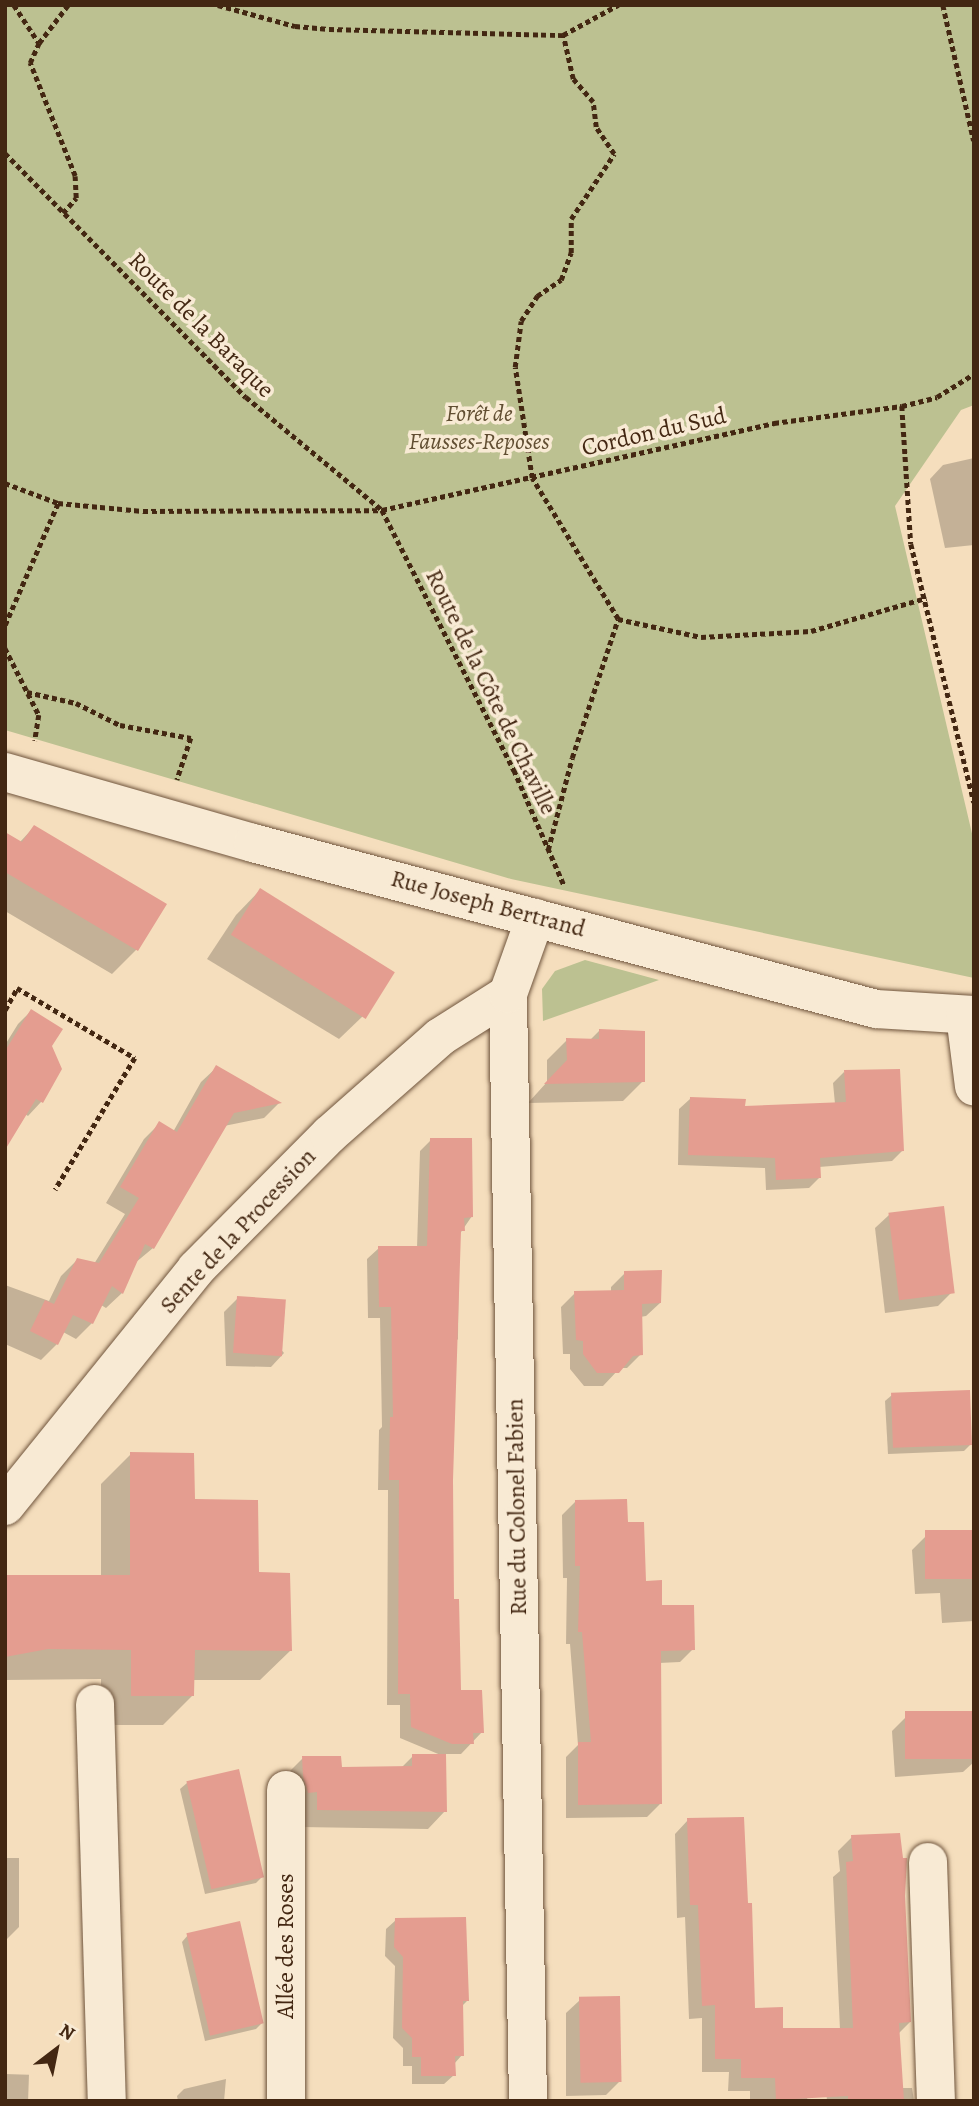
<!DOCTYPE html>
<html>
<head>
<meta charset="utf-8">
<style>
	body { margin:0 }
	#map { position:relative; width:979px; height:2106px; overflow:hidden; background:#f5debd; font-family:Alegreya,serif }
	div>[style] { position:absolute }
	.green>* { inset:0; background:#bcc191 }
	.shadow>* { inset:0; background:#0003; transform-origin:0 0 }
	.building>* { inset:0; background:#e49d90; transform-origin:0 0 }
	.path>* { height:4.5px; margin-top:-2.25px; transform-origin:0; background:repeating-linear-gradient(90deg,#432712 0 5px,transparent 0 8.5px) }
	.roads { filter:drop-shadow(0 0 2px #70553d) drop-shadow(0 0 2px #70553d) }
	.minor>* { height:38px; margin:-19px; padding:0 19px; transform-origin:19px; border-radius:19px; background:#f8ead4 }
	span { translate:-50% -50%; white-space:nowrap; text-align:center; line-height:1.15; -webkit-text-stroke:7px #f8ead4; paint-order:stroke }
	.street-label { font-size:24px; color:#432712 }
	.park-label { font-size:24px; color:#614e32; font-style:italic }
	.frame { position:absolute; inset:0; border:7px solid #432712; pointer-events:none }
	.north { position:absolute; left:21px; top:2015px; width:70px; height:70px; -webkit-text-stroke:5px #f8ead4; paint-order:stroke; rotate:32deg; font-size:19px; font-weight:700; line-height:28px; text-align:center; color:#432712 }
	.north::after { content:''; display:block; margin:auto; width:24px; height:32px; background:#432712; clip-path:polygon(50% 0,100% 100%,50% 72%,0 100%) }
</style>
</head>
<body>
<div id="map">
	<div class="green">
		<i style="clip-path:polygon(5px 5px,974px 5px,974px 405px,961px 410px,895px 506px,974px 842px,974px 978px,511px 879px,5px 730px)"></i>
		<i style="clip-path:polygon(585px 960px,659px 980px,543px 1021px,542px 989px,555px 971px)"></i>
	</div>
	<div class="shadow">
		<i style="clip-path:polygon(974px 458px,974px 545px,945px 548px,930px 479px,943px 465px)"></i>
		<i style="clip-path:polygon(34px 827px,137px 949px,112px 974px,5px 911px,5px 835px,19px 843px)"></i>
		<i style="clip-path:polygon(260px 890px,364px 1015px,339px 1039px,207px 959px,236px 915px)"></i>
		<i style="clip-path:polygon(31px 1011px,41px 1102px,28px 1116px,25px 1114px,5px 1146px,5px 1045px,18px 1024px)"></i>
		<i style="clip-path:polygon(599px 1031px,643px 1081px,623px 1101px,528px 1103px,547px 1082px,547px 1060px,567px 1040px,590px 1040px)"></i>
		<i style="clip-path:polygon(217px 1067px,279px 1103px,264px 1118px,224px 1126px,153px 1248px,135px 1263px,122px 1293px,106px 1308px,101px 1305px,92px 1323px,76px 1339px,63px 1332px,57px 1344px,41px 1360px,5px 1344px,5px 1285px,49px 1301px,61px 1276px,77px 1260px,94px 1264px,125px 1214px,106px 1203px,144px 1139px,159px 1124px,173px 1132px,201px 1082px)"></i>
		<i style="clip-path:polygon(844px 1072px,903px 1150px,892px 1161px,819px 1167px,820px 1177px,809px 1188px,766px 1190px,765px 1168px,678px 1165px,679px 1109px,690px 1099px,743px 1108px,835px 1104px,833px 1083px)"></i>
		<i style="clip-path:polygon(431px 1140px,472px 1216px,459px 1235px,458px 1339px,455px 1342px,453px 1373px,452px 1601px,459px 1692px,482px 1732px,461px 1754px,445px 1754px,445px 1811px,428px 1829px,300px 1827px,286px 1775px,303px 1758px,340px 1769px,401px 1768px,413px 1756px,443px 1756px,400px 1738px,400px 1705px,387px 1705px,388px 1490px,378px 1490px,379px 1430px,382px 1427px,380px 1318px,368px 1318px,367px 1259px,379px 1248px,417px 1248px,420px 1151px)"></i>
		<i style="clip-path:polygon(889px 1215px,952px 1292px,938px 1306px,885px 1313px,875px 1228px)"></i>
		<i style="clip-path:polygon(625px 1273px,660px 1303px,646px 1316px,640px 1317px,641px 1354px,627px 1368px,620px 1368px,603px 1386px,584px 1386px,570px 1369px,570px 1354px,563px 1354px,561px 1307px,575px 1293px,611px 1292px,611px 1287px)"></i>
		<i style="clip-path:polygon(238px 1298px,284px 1353px,271px 1367px,226px 1366px,224px 1312px)"></i>
		<i style="clip-path:polygon(892px 1395px,971px 1444px,964px 1451px,888px 1454px,885px 1401px)"></i>
		<i style="clip-path:polygon(131px 1454px,193px 1500px,257px 1573px,290px 1651px,260px 1680px,193px 1680px,193px 1695px,163px 1725px,101px 1725px,101px 1679px,5px 1680px,5px 1577px,101px 1576px,101px 1484px)"></i>
		<i style="clip-path:polygon(575px 1502px,626px 1524px,644px 1582px,693px 1649px,680px 1662px,659px 1663px,660px 1804px,647px 1817px,566px 1818px,566px 1757px,578px 1745px,570px 1644px,566px 1644px,567px 1578px,563px 1578px,562px 1515px)"></i>
		<i style="clip-path:polygon(974px 1532px,974px 1621px,942px 1623px,940px 1593px,915px 1594px,912px 1550px,926px 1536px)"></i>
		<i style="clip-path:polygon(974px 1713px,974px 1762px,963px 1772px,895px 1777px,892px 1731px,905px 1718px)"></i>
		<i style="clip-path:polygon(187px 1783px,262px 1877px,256px 1883px,205px 1894px,180px 1789px)"></i>
		<i style="clip-path:polygon(688px 1820px,753px 2009px,781px 2030px,840px 2030px,833px 1877px,840px 1871px,838px 1851px,852px 1837px,904px 1896px,910px 2022px,898px 2034px,901px 2088px,912px 2088px,914px 2101px,827px 2101px,825px 2078px,809px 2078px,807px 2101px,750px 2101px,750px 2091px,728px 2091px,729px 2072px,702px 2072px,702px 2018px,689px 2019px,685px 1917px,677px 1918px,675px 1834px)"></i>
		<i style="clip-path:polygon(5px 1858px,19px 1858px,19px 1927px,5px 1941px)"></i>
		<i style="clip-path:polygon(396px 1920px,467px 2001px,462px 2006px,462px 2055px,454px 2064px,454px 2075px,444px 2084px,412px 2084px,412px 2066px,403px 2066px,403px 2048px,393px 2038px,395px 1966px,385px 1956px,386px 1929px)"></i>
		<i style="clip-path:polygon(188px 1935px,262px 2023px,256px 2029px,205px 2041px,182px 1942px)"></i>
		<i style="clip-path:polygon(580px 2000px,620px 2081px,606px 2095px,566px 2096px,566px 2013px)"></i>
		<i style="left:5px;top:2074px;width:24px;height:27px;rotate:2deg"></i>
		<i style="clip-path:polygon(226px 2079px,224px 2101px,178px 2101px,177px 2096px,184px 2089px)"></i>
	</div>
	<div class="building">
		<i style="clip-path:polygon(34px 825px,167px 904px,138px 951px,5px 872px,5px 832px,22px 842px)"></i>
		<i style="left:260px;top:888px;width:159px;height:55px;rotate:32deg"></i>
		<i style="clip-path:polygon(31px 1009px,63px 1029px,52px 1046px,62px 1069px,43px 1103px,36px 1099px,5px 1150px,5px 1051px)"></i>
		<i style="clip-path:polygon(599px 1029px,645px 1031px,645px 1082px,544px 1084px,567px 1060px,566px 1038px,599px 1039px)"></i>
		<i style="clip-path:polygon(216px 1065px,282px 1103px,234px 1113px,154px 1249px,145px 1244px,123px 1294px,112px 1286px,93px 1324px,73px 1315px,58px 1345px,30px 1331px,45px 1300px,54px 1304px,77px 1258px,99px 1263px,139px 1198px,120px 1187px,159px 1121px,177px 1132px)"></i>
		<i style="clip-path:polygon(900px 1069px,904px 1151px,820px 1158px,821px 1178px,776px 1180px,775px 1158px,688px 1155px,690px 1097px,746px 1099px,745px 1106px,846px 1102px,844px 1070px)"></i>
		<i style="clip-path:polygon(430px 1138px,472px 1138px,473px 1217px,464px 1218px,465px 1231px,461px 1231px,453px 1480px,454px 1599px,459px 1599px,461px 1690px,482px 1690px,484px 1733px,473px 1733px,474px 1744px,452px 1744px,411px 1727px,410px 1694px,398px 1694px,399px 1480px,389px 1480px,390px 1417px,393px 1417px,391px 1307px,379px 1307px,378px 1246px,427px 1246px)"></i>
		<i style="left:944px;top:1206px;width:88px;height:56px;rotate:83deg"></i>
		<i style="clip-path:polygon(662px 1270px,661px 1303px,642px 1304px,643px 1355px,633px 1356px,619px 1373px,597px 1373px,583px 1354px,583px 1341px,576px 1340px,574px 1291px,624px 1290px,624px 1271px)"></i>
		<i style="left:237px;top:1296px;width:49px;height:57px;rotate:4deg"></i>
		<i style="left:970px;top:1390px;width:55px;height:79px;rotate:88deg"></i>
		<i style="clip-path:polygon(130px 1452px,194px 1453px,195px 1499px,258px 1500px,259px 1572px,290px 1573px,292px 1651px,195px 1650px,194px 1696px,131px 1696px,131px 1650px,48px 1649px,5px 1657px,5px 1575px,130px 1575px)"></i>
		<i style="clip-path:polygon(627px 1499px,628px 1522px,644px 1522px,646px 1581px,662px 1580px,662px 1605px,694px 1605px,695px 1650px,661px 1651px,662px 1804px,578px 1805px,578px 1742px,591px 1742px,582px 1632px,578px 1632px,580px 1566px,575px 1566px,575px 1500px)"></i>
		<i style="left:974px;top:1530px;width:49px;height:49px;rotate:90deg"></i>
		<i style="left:974px;top:1711px;width:48px;height:69px;rotate:90deg"></i>
		<i style="clip-path:polygon(412px 1754px,446px 1754px,447px 1812px,317px 1810px,317px 1792px,308px 1793px,303px 1777px,302px 1756px,341px 1756px,342px 1767px,412px 1766px)"></i>
		<i style="left:239px;top:1769px;width:111px;height:54px;rotate:77deg"></i>
		<i style="clip-path:polygon(744px 1817px,748px 1903px,752px 1903px,755px 2008px,783px 2007px,783px 2028px,853px 2028px,846px 1862px,853px 1861px,851px 1835px,900px 1833px,903px 1858px,907px 1858px,905px 1896px,911px 2022px,899px 2023px,904px 2101px,848px 2101px,848px 2096px,776px 2100px,775px 2078px,741px 2078px,741px 2059px,715px 2059px,715px 2005px,702px 2006px,698px 1905px,690px 1905px,687px 1818px)"></i>
		<i style="clip-path:polygon(466px 1917px,469px 2001px,463px 2001px,464px 2056px,455px 2056px,456px 2076px,421px 2076px,421px 2057px,412px 2057px,412px 2038px,402px 2028px,403px 1957px,394px 1947px,395px 1918px)"></i>
		<i style="left:240px;top:1921px;width:105px;height:55px;rotate:77deg"></i>
		<i style="left:620px;top:1996px;width:86px;height:41px;rotate:89deg"></i>
	</div>
	<div class="path">
		<i style="left:14px;top:5px;width:45px;rotate:56.7deg"></i>
		<i style="left:218px;top:5px;width:80px;rotate:15.3deg"></i>
		<i style="left:295px;top:26px;width:34px;rotate:5deg"></i>
		<i style="left:329px;top:29px;width:234px;rotate:1.5deg"></i>
		<i style="left:563px;top:35px;width:63px;rotate:-28.6deg"></i>
		<i style="left:943px;top:5px;width:139px;rotate:77.2deg"></i>
		<i style="left:5px;top:153px;width:343px;rotate:45.4deg"></i>
		<i style="left:246px;top:397px;width:177px;rotate:39.7deg"></i>
		<i style="left:382px;top:510px;width:292px;rotate:63.1deg"></i>
		<i style="left:514px;top:770px;width:125px;rotate:66.5deg"></i>
		<i style="left:63px;top:213px;width:20px;rotate:-49deg"></i>
		<i style="left:76px;top:198px;width:22px;rotate:-93deg"></i>
		<i style="left:75px;top:176px;width:122px;rotate:-111.7deg"></i>
		<i style="left:30px;top:63px;width:22px;rotate:-66deg"></i>
		<i style="left:39px;top:43px;width:48px;rotate:-52.7deg"></i>
		<i style="left:902px;top:406px;width:138px;rotate:86.3deg"></i>
		<i style="left:911px;top:544px;width:266px;rotate:76.3deg"></i>
		<i style="left:5px;top:483px;width:57px;rotate:20.7deg"></i>
		<i style="left:58px;top:503px;width:85px;rotate:5.4deg"></i>
		<i style="left:143px;top:511px;width:239px;rotate:-0.2deg"></i>
		<i style="left:382px;top:510px;width:402px;rotate:-12.5deg"></i>
		<i style="left:774px;top:423px;width:129px;rotate:-7.6deg"></i>
		<i style="left:902px;top:406px;width:36px;rotate:-14deg"></i>
		<i style="left:937px;top:397px;width:44px;rotate:-31.9deg"></i>
		<i style="left:618px;top:619px;width:85px;rotate:12.2deg"></i>
		<i style="left:701px;top:637px;width:110px;rotate:-3.1deg"></i>
		<i style="left:811px;top:631px;width:120px;rotate:-16deg"></i>
		<i style="left:5px;top:625px;width:133px;rotate:-66.5deg"></i>
		<i style="left:5px;top:648px;width:75px;rotate:63.1deg"></i>
		<i style="left:39px;top:715px;width:26px;rotate:99deg"></i>
		<i style="left:27px;top:692px;width:50px;rotate:12.7deg"></i>
		<i style="left:76px;top:703px;width:49px;rotate:26.6deg"></i>
		<i style="left:120px;top:725px;width:72px;rotate:10.4deg"></i>
		<i style="left:191px;top:738px;width:44px;rotate:108.4deg"></i>
		<i style="left:548px;top:850px;width:95px;rotate:-75.4deg"></i>
		<i style="left:572px;top:758px;width:146px;rotate:-71.7deg"></i>
		<i style="left:618px;top:619px;width:165px;rotate:-121.4deg"></i>
		<i style="left:532px;top:478px;width:112px;rotate:-98.7deg"></i>
		<i style="left:515px;top:367px;width:46px;rotate:-82.6deg"></i>
		<i style="left:521px;top:321px;width:30px;rotate:-57deg"></i>
		<i style="left:537px;top:296px;width:29px;rotate:-34deg"></i>
		<i style="left:561px;top:280px;width:29px;rotate:-70deg"></i>
		<i style="left:571px;top:253px;width:34px;rotate:-90deg"></i>
		<i style="left:571px;top:219px;width:78px;rotate:-56.5deg"></i>
		<i style="left:614px;top:154px;width:32px;rotate:-124deg"></i>
		<i style="left:596px;top:127px;width:25px;rotate:-97deg"></i>
		<i style="left:593px;top:102px;width:30px;rotate:-131deg"></i>
		<i style="left:573px;top:79px;width:45px;rotate:-102.8deg"></i>
		<i style="left:5px;top:1010px;width:25px;rotate:-61deg"></i>
		<i style="left:17px;top:988px;width:137px;rotate:30.7deg"></i>
		<i style="left:135px;top:1058px;width:154px;rotate:121.2deg"></i>
	</div>
	<div class="roads">
		<div class="minor">
			<i style="left:5px;top:772px;width:258px;rotate:16deg"></i>
			<i style="left:253px;top:843px;width:645px;rotate:14.92deg"></i>
			<i style="left:876px;top:1009px;width:98px;rotate:3.5deg"></i>
			<i style="left:965px;top:1015px;width:72px;rotate:82.8deg"></i>
			<i style="left:5px;top:1506px;width:304px;rotate:-51.1deg"></i>
			<i style="left:196px;top:1269px;width:189px;rotate:-45.2deg"></i>
			<i style="left:329px;top:1135px;width:148px;rotate:-41.4deg"></i>
			<i style="left:440px;top:1037px;width:80px;rotate:-32.3deg"></i>
			<i style="left:95px;top:1704px;width:397px;rotate:88.3deg"></i>
			<i style="left:286px;top:1790px;width:311px;rotate:90deg"></i>
			<i style="left:928px;top:1862px;width:239px;rotate:88.1deg"></i>
			<i style="left:528px;top:2101px;width:1107px;rotate:-91.04deg"></i>
			<i style="left:508px;top:994px;width:81px;rotate:-70.4deg"></i>
		</div>
	</div>
	<div class="street-label">
		<span style="left:201px;top:325px;rotate:45deg">Route de la Baraque</span>
		<span style="left:654px;top:432px;rotate:-13deg">Cordon du Sud</span>
		<span style="left:491px;top:692px;rotate:64deg">Route de la Côte de Chaville</span>
		<span style="left:488px;top:904px;rotate:15deg">Rue Joseph Bertrand</span>
		<span style="left:238px;top:1231px;rotate:-47deg">Sente de la Procession</span>
		<span style="left:517px;top:1507px;rotate:-91deg">Rue du Colonel Fabien</span>
		<span style="left:286px;top:1946px;rotate:-90deg">Allée des Roses</span>
	</div>
	<div class="park-label">
		<span style="left:479px;top:428px">Forêt de<br>Fausses-Reposes</span>
	</div>
	<div class="frame"></div>
	<div class="north">N</div>
</div>
</body>
</html>
